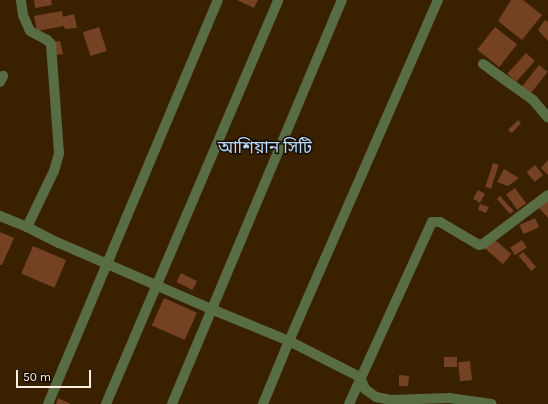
<!DOCTYPE html>
<html>
<head>
<meta charset="utf-8">
<style>
	body { margin:0 }
	#map { position:relative; width:548px; height:404px; overflow:hidden; background:#392100; font-family:Karla,"Noto Sans Bengali",sans-serif }
	div>[style] { position:absolute }
	.building>* { inset:0; background:#744123; transform-origin:0 0 }
	.street>* { height:10px; margin:-5px; padding:0 5px; transform-origin:5px; border-radius:5px; background:#596d45 }
	span { translate:-50% -50%; white-space:nowrap; text-align:center; line-height:1.15; -webkit-text-stroke:3px #180d02; paint-order:stroke }
	.quarter-label { font-size:17px; color:#b7d9fb }
	.scale { position:absolute; left:16px; top:370px; width:75px; height:18px; box-sizing:border-box; border:2px solid #fdefe1; border-top:0; padding-left:5px; font-size:12px; line-height:14px; white-space:nowrap; color:#fdefe1; -webkit-text-stroke:3px #180d02; paint-order:stroke }
</style>
</head>
<body>
<div id="map">
	<div class="building">
		<i style="clip-path:polygon(34px 0,51px 0,52px 5px,35px 8px)"></i>
		<i style="clip-path:polygon(237px 0,258px 0,254px 8px)"></i>
		<i style="clip-path:polygon(511px 0,523px 0,542px 15px,522px 40px,498px 21px)"></i>
		<i style="clip-path:polygon(62px 11px,63px 17px,74px 14px,77px 28px,65px 29px,64px 26px,37px 31px,34px 16px)"></i>
		<i style="clip-path:polygon(545px 20px,548px 22px,548px 41px,538px 30px)"></i>
		<i style="left:99px;top:27px;width:25px;height:17px;rotate:72deg"></i>
		<i style="left:495px;top:27px;width:28px;height:29px;rotate:38deg"></i>
		<i style="clip-path:polygon(60px 41px,63px 54px,55px 55px,53px 42px)"></i>
		<i style="left:526px;top:53px;width:12px;height:28px;rotate:42deg"></i>
		<i style="left:539px;top:65px;width:11px;height:28px;rotate:38deg"></i>
		<i style="clip-path:polygon(518px 120px,521px 123px,512px 133px,508px 130px)"></i>
		<i style="clip-path:polygon(548px 160px,548px 175px,541px 168px)"></i>
		<i style="left:493px;top:163px;width:6px;height:25px;rotate:18deg"></i>
		<i style="left:535px;top:165px;width:13px;height:11px;rotate:51deg"></i>
		<i style="clip-path:polygon(504px 169px,519px 178px,508px 186px,497px 182px)"></i>
		<i style="left:515px;top:188px;width:19px;height:11px;rotate:54deg"></i>
		<i style="left:478px;top:190px;width:8px;height:10px;rotate:30deg"></i>
		<i style="clip-path:polygon(500px 196px,514px 211px,510px 214px,497px 199px)"></i>
		<i style="clip-path:polygon(548px 200px,548px 218px,538px 207px)"></i>
		<i style="clip-path:polygon(480px 204px,489px 207px,486px 213px,478px 210px)"></i>
		<i style="left:535px;top:218px;width:10px;height:17px;rotate:66deg"></i>
		<i style="clip-path:polygon(0 232px,14px 238px,2px 265px,0 265px)"></i>
		<i style="left:494px;top:239px;width:23px;height:13px;rotate:41deg"></i>
		<i style="left:522px;top:240px;width:9px;height:14px;rotate:58deg"></i>
		<i style="left:33px;top:246px;width:36px;height:30px;rotate:23deg"></i>
		<i style="left:523px;top:252px;width:20px;height:6px;rotate:49deg"></i>
		<i style="left:181px;top:273px;width:18px;height:10px;rotate:27deg"></i>
		<i style="left:164px;top:298px;width:36px;height:30px;rotate:24deg"></i>
		<i style="left:444px;top:357px;width:13px;height:10px"></i>
		<i style="left:470px;top:361px;width:19px;height:12px;rotate:84deg"></i>
		<i style="clip-path:polygon(399px 375px,409px 376px,408px 386px,399px 386px)"></i>
		<i style="clip-path:polygon(58px 398px,71px 404px,56px 404px)"></i>
	</div>
	<div class="street">
		<i style="left:483px;top:64px;width:62px;rotate:35.8deg"></i>
		<i style="left:533px;top:100px;width:23px;rotate:50deg"></i>
		<i style="left:0;top:82px;width:7px;rotate:-63deg"></i>
		<i style="left:0;top:216px;width:29px;rotate:22deg"></i>
		<i style="left:27px;top:227px;width:62px;rotate:-64.3deg"></i>
		<i style="left:54px;top:171px;width:19px;rotate:-74deg"></i>
		<i style="left:59px;top:153px;width:109px;rotate:-94.2deg"></i>
		<i style="left:51px;top:44px;width:6px;rotate:-135deg"></i>
		<i style="left:47px;top:40px;width:19px;rotate:-152deg"></i>
		<i style="left:30px;top:31px;width:17px;rotate:-114deg"></i>
		<i style="left:23px;top:15px;width:15px;rotate:-98deg"></i>
		<i style="left:27px;top:227px;width:36px;rotate:27deg"></i>
		<i style="left:59px;top:243px;width:166px;rotate:23.5deg"></i>
		<i style="left:211px;top:309px;width:84px;rotate:22.3deg"></i>
		<i style="left:289px;top:341px;width:80px;rotate:26.9deg"></i>
		<i style="left:360px;top:377px;width:13px;rotate:67deg"></i>
		<i style="left:365px;top:389px;width:14px;rotate:36deg"></i>
		<i style="left:376px;top:397px;width:15px;rotate:11deg"></i>
		<i style="left:391px;top:400px;width:58px;rotate:-2deg"></i>
		<i style="left:449px;top:398px;width:43px;rotate:7.9deg"></i>
		<i style="left:48px;top:404px;width:438px;rotate:-67.2deg"></i>
		<i style="left:106px;top:404px;width:439px;rotate:-66.9deg"></i>
		<i style="left:172px;top:404px;width:438px;rotate:-67.2deg"></i>
		<i style="left:263px;top:404px;width:68px;rotate:-67.6deg"></i>
		<i style="left:289px;top:341px;width:372px;rotate:-66.4deg"></i>
		<i style="left:349px;top:404px;width:200px;rotate:-65.5deg"></i>
		<i style="left:432px;top:222px;width:8px"></i>
		<i style="left:440px;top:222px;width:45px;rotate:30.5deg"></i>
		<i style="left:479px;top:245px;width:4px;rotate:-14deg"></i>
		<i style="left:483px;top:244px;width:81px;rotate:-37deg"></i>
	</div>
	<div class="quarter-label">
		<span style="left:265px;top:148px">আশিয়ান সিটি</span>
	</div>
	<div class="scale">50 m</div>
</div>
</body>
</html>
